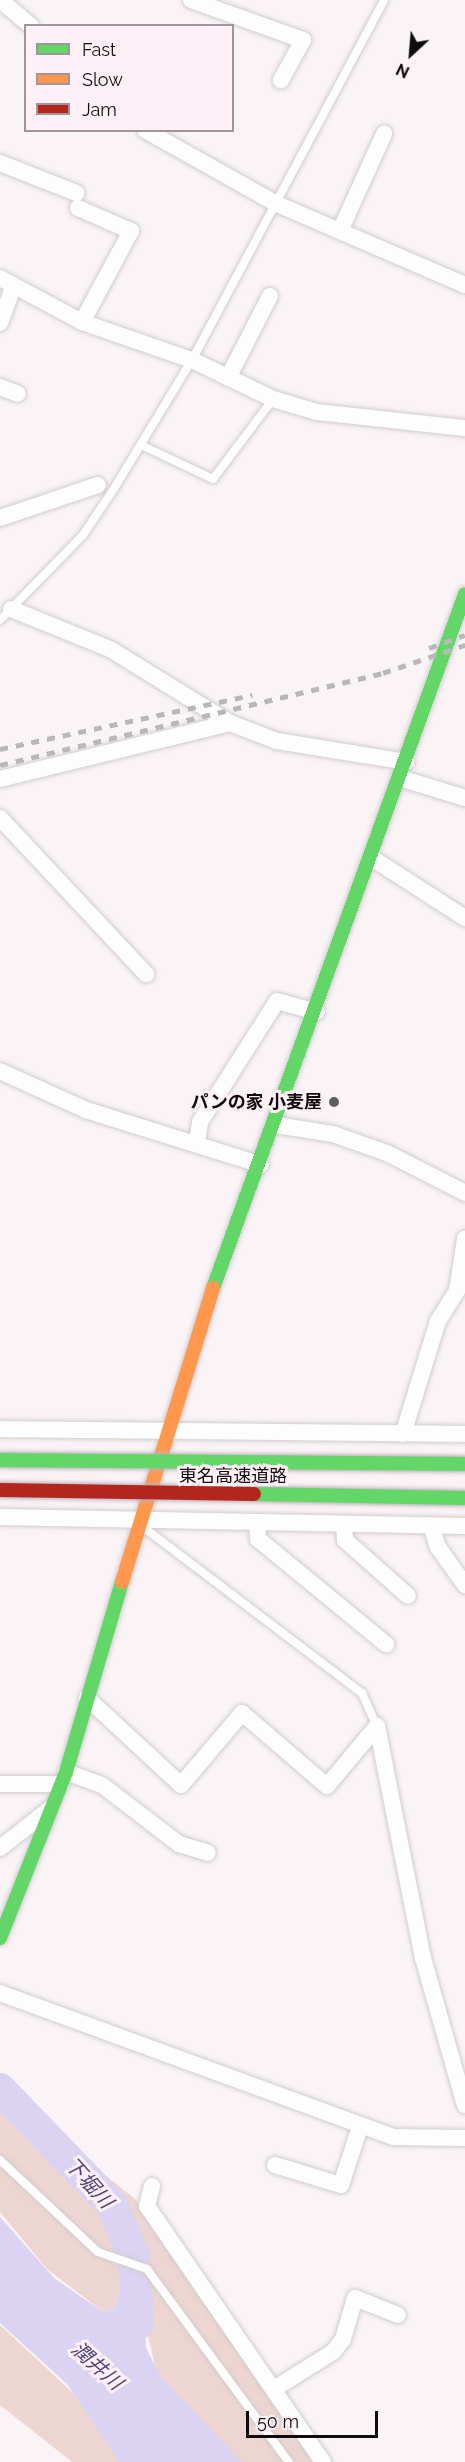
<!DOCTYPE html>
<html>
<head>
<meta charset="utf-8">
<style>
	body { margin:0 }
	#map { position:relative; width:465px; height:2462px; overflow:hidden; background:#faf4f7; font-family:Raleway,"Noto Sans JP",sans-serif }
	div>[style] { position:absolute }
	.green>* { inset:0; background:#edd6d1 }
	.water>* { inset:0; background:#dad3f1 }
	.river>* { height:32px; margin:-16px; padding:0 16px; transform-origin:16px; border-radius:16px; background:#dad3f1 }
	.roads { filter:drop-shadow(0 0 2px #d1cccf) drop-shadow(0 0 2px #d1cccf) }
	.lane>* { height:8px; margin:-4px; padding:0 4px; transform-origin:4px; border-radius:4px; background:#fefdfe }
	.street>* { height:16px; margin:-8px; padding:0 8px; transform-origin:8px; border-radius:8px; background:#fefdfe }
	.fast>* { height:14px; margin:-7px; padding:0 7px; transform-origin:7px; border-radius:7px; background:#63d668 }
	.slow>* { height:14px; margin:-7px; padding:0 7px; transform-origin:7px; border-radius:7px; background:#ff974d }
	.rail>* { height:4.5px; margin-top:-2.25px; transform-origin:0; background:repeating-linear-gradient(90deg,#b9b8b9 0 8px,transparent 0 16px) }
	.bridges { filter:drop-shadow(0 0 2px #bbb2ba) drop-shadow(0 0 2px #bbb2ba) }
	.fast-bridge>* { height:14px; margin:-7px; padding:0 7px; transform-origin:7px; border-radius:7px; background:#63d668 }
	.jam-bridge>* { height:14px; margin:-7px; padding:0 7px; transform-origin:7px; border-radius:7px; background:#b3261e }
	.dots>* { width:16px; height:16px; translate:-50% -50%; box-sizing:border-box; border:3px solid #fef0f7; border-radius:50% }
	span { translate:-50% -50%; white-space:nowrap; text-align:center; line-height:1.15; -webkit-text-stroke:6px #fef0f7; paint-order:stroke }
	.poi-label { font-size:18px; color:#100c0e; font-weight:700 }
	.right { translate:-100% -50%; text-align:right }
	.street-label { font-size:18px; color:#100c0e }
	.water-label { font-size:20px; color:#50447a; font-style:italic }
	.legend { position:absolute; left:24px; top:24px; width:210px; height:108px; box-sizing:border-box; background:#fef0f7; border:2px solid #9f959a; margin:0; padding:8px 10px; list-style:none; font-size:18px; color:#100c0e }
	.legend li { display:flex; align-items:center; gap:12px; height:30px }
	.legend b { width:30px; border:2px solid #9f959a }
	.north { position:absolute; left:381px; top:24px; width:60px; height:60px; -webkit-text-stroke:4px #fef0f7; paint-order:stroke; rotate:206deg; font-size:16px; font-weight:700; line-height:24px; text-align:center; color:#100c0e }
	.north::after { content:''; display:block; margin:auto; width:21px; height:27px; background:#100c0e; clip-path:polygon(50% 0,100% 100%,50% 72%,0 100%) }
	.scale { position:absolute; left:246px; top:2411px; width:132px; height:27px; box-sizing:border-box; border:3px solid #100c0e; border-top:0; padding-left:8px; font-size:18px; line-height:21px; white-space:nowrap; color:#100c0e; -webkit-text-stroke:4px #fef0f7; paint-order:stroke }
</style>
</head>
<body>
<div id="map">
	<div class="green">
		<i style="clip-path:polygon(0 2091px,135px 2199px,323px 2462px,240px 2462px,157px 2375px,135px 2276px,124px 2275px,115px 2309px,102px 2311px,47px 2269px,0 2212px)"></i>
		<i style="clip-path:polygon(0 2325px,72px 2392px,121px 2462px,72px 2462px,0 2405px)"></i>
	</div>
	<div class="water">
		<i style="clip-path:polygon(0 2217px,55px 2279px,102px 2311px,115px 2309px,124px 2275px,142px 2284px,146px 2348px,161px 2377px,242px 2462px,119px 2462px,67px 2384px,0 2323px)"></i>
	</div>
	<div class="river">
		<i style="left:0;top:2089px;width:161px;rotate:46deg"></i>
		<i style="left:112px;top:2205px;width:56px;rotate:66.7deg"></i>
		<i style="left:134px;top:2256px;width:68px;rotate:86.6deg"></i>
	</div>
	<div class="roads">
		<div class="lane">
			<i style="left:141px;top:445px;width:80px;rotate:25.3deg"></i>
			<i style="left:213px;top:479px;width:100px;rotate:-53.1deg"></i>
			<i style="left:0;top:620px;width:119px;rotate:-45.7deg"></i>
			<i style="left:83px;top:535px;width:58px;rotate:-56.3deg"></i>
			<i style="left:115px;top:487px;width:149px;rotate:-58.8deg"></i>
			<i style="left:192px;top:360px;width:408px;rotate:-61.9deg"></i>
			<i style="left:143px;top:1527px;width:275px;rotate:37.2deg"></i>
			<i style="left:362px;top:1693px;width:36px;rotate:66deg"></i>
			<i style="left:0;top:2160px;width:134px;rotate:43.2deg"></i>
			<i style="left:98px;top:2252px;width:52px;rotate:19.1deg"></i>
			<i style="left:147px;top:2269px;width:240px;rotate:53.7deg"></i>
		</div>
		<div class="street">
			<i style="left:0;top:0;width:40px;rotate:40deg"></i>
			<i style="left:191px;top:0;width:119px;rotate:19.7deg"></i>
			<i style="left:303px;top:40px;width:46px;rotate:118.8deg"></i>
			<i style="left:145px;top:130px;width:151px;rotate:29.3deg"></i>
			<i style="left:277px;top:204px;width:205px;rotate:23.3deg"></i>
			<i style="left:0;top:163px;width:82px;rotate:21.5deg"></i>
			<i style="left:78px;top:208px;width:58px;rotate:23.5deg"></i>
			<i style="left:131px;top:231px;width:103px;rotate:118.3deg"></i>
			<i style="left:340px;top:231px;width:107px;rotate:-65.6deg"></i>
			<i style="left:0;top:278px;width:93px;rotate:28.2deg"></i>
			<i style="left:82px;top:322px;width:116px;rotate:19.1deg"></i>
			<i style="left:192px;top:360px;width:90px;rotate:25.7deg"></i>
			<i style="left:273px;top:399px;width:46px;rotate:16.5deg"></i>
			<i style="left:317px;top:412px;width:149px;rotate:6.2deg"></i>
			<i style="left:0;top:323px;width:40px;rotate:-69.8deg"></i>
			<i style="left:228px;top:378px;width:92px;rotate:-62.9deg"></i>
			<i style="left:0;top:387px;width:19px;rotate:21deg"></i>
			<i style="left:0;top:518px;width:103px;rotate:-18.6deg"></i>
			<i style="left:11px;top:609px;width:107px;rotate:22deg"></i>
			<i style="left:110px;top:649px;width:141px;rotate:31.7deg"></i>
			<i style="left:230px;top:723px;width:50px;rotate:21deg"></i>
			<i style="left:277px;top:741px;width:131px;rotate:9.2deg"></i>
			<i style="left:400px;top:778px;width:68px;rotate:17.1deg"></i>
			<i style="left:0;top:779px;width:237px;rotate:-13.7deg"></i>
			<i style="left:0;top:818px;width:214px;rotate:46.9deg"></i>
			<i style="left:372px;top:858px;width:111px;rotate:32.8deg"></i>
			<i style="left:0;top:1071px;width:94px;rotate:24.4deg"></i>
			<i style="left:86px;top:1110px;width:183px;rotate:17.4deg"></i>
			<i style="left:276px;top:1125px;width:58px;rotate:9deg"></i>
			<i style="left:333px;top:1134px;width:57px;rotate:19.4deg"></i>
			<i style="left:387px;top:1153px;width:88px;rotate:27.1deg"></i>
			<i style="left:197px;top:1142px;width:20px;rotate:-81deg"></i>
			<i style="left:200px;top:1122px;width:143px;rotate:-57.5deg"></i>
			<i style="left:277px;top:1001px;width:41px;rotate:15.4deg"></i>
			<i style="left:0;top:1429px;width:465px;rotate:0.6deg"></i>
			<i style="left:403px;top:1434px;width:118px;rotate:-72.8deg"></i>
			<i style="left:438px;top:1321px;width:36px;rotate:-58deg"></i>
			<i style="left:457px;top:1291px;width:53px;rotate:-81.3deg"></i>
			<i style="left:0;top:1517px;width:465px;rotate:1.1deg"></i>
			<i style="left:257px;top:1524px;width:15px;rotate:86deg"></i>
			<i style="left:258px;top:1539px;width:166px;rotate:39.4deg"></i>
			<i style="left:344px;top:1525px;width:15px;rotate:86deg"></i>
			<i style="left:345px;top:1540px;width:84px;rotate:41.6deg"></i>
			<i style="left:431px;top:1526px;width:22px;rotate:72deg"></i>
			<i style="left:438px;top:1547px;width:47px;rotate:54.6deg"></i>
			<i style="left:87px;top:1698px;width:128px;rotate:42.8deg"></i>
			<i style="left:181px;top:1785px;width:94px;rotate:-49.7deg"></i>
			<i style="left:242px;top:1713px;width:112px;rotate:40.7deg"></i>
			<i style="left:327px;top:1786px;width:78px;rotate:-50.2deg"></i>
			<i style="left:377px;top:1726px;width:237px;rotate:78.8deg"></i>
			<i style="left:423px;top:1958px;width:153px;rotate:74.1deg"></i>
			<i style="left:66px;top:1772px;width:38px;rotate:20deg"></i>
			<i style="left:102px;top:1785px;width:97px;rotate:37.5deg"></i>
			<i style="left:179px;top:1844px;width:30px;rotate:17deg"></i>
			<i style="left:0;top:1784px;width:61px"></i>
			<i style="left:0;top:1848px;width:65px;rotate:-38.1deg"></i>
			<i style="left:0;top:1993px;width:419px;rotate:20.1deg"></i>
			<i style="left:393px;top:2137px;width:72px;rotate:0.8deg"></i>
			<i style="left:275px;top:2165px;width:69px;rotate:16.9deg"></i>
			<i style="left:341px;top:2185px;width:61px;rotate:-71.9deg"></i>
			<i style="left:152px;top:2186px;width:21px;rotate:104deg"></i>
			<i style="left:147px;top:2206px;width:311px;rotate:55.5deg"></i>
			<i style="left:274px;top:2389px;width:70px;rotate:-32.1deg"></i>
			<i style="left:333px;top:2352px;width:16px;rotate:-52deg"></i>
			<i style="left:343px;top:2339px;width:43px;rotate:-73.7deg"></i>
			<i style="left:355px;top:2298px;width:46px;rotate:21.6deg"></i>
		</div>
		<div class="fast">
			<i style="left:213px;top:1288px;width:738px;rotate:-70.04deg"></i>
			<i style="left:0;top:1938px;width:179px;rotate:-68.3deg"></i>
			<i style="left:66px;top:1772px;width:198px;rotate:-73.6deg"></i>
		</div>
		<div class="slow">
			<i style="left:122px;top:1582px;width:308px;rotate:-72.8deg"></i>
		</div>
	</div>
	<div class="rail">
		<i style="left:429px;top:648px;width:38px;rotate:-20deg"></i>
		<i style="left:0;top:749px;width:258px;rotate:-12.1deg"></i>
		<i style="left:0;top:765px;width:394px;rotate:-13.5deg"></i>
		<i style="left:383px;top:673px;width:87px;rotate:-18.9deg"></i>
	</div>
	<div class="bridges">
		<div class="fast-bridge">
			<i style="left:0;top:1460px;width:465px;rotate:0.5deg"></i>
			<i style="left:254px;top:1494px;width:211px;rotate:1.1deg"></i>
		</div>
		<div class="jam-bridge">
			<i style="left:0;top:1490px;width:254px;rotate:0.9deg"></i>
		</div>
	</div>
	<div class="dots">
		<i style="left:334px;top:1102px;background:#625d60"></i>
	</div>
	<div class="poi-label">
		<span class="right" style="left:322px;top:1102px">パンの家 小麦屋</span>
	</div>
	<div class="street-label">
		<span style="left:233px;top:1476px">東名高速道路</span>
	</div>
	<div class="water-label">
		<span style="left:89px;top:2183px;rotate:48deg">下堀川</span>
		<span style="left:97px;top:2366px;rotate:42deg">潤井川</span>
	</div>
	<ul class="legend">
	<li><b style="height:8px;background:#63d668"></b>Fast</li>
	<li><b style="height:8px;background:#ff974d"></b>Slow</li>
	<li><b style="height:8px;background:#b3261e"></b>Jam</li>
	</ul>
	<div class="north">N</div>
	<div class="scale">50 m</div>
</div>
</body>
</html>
